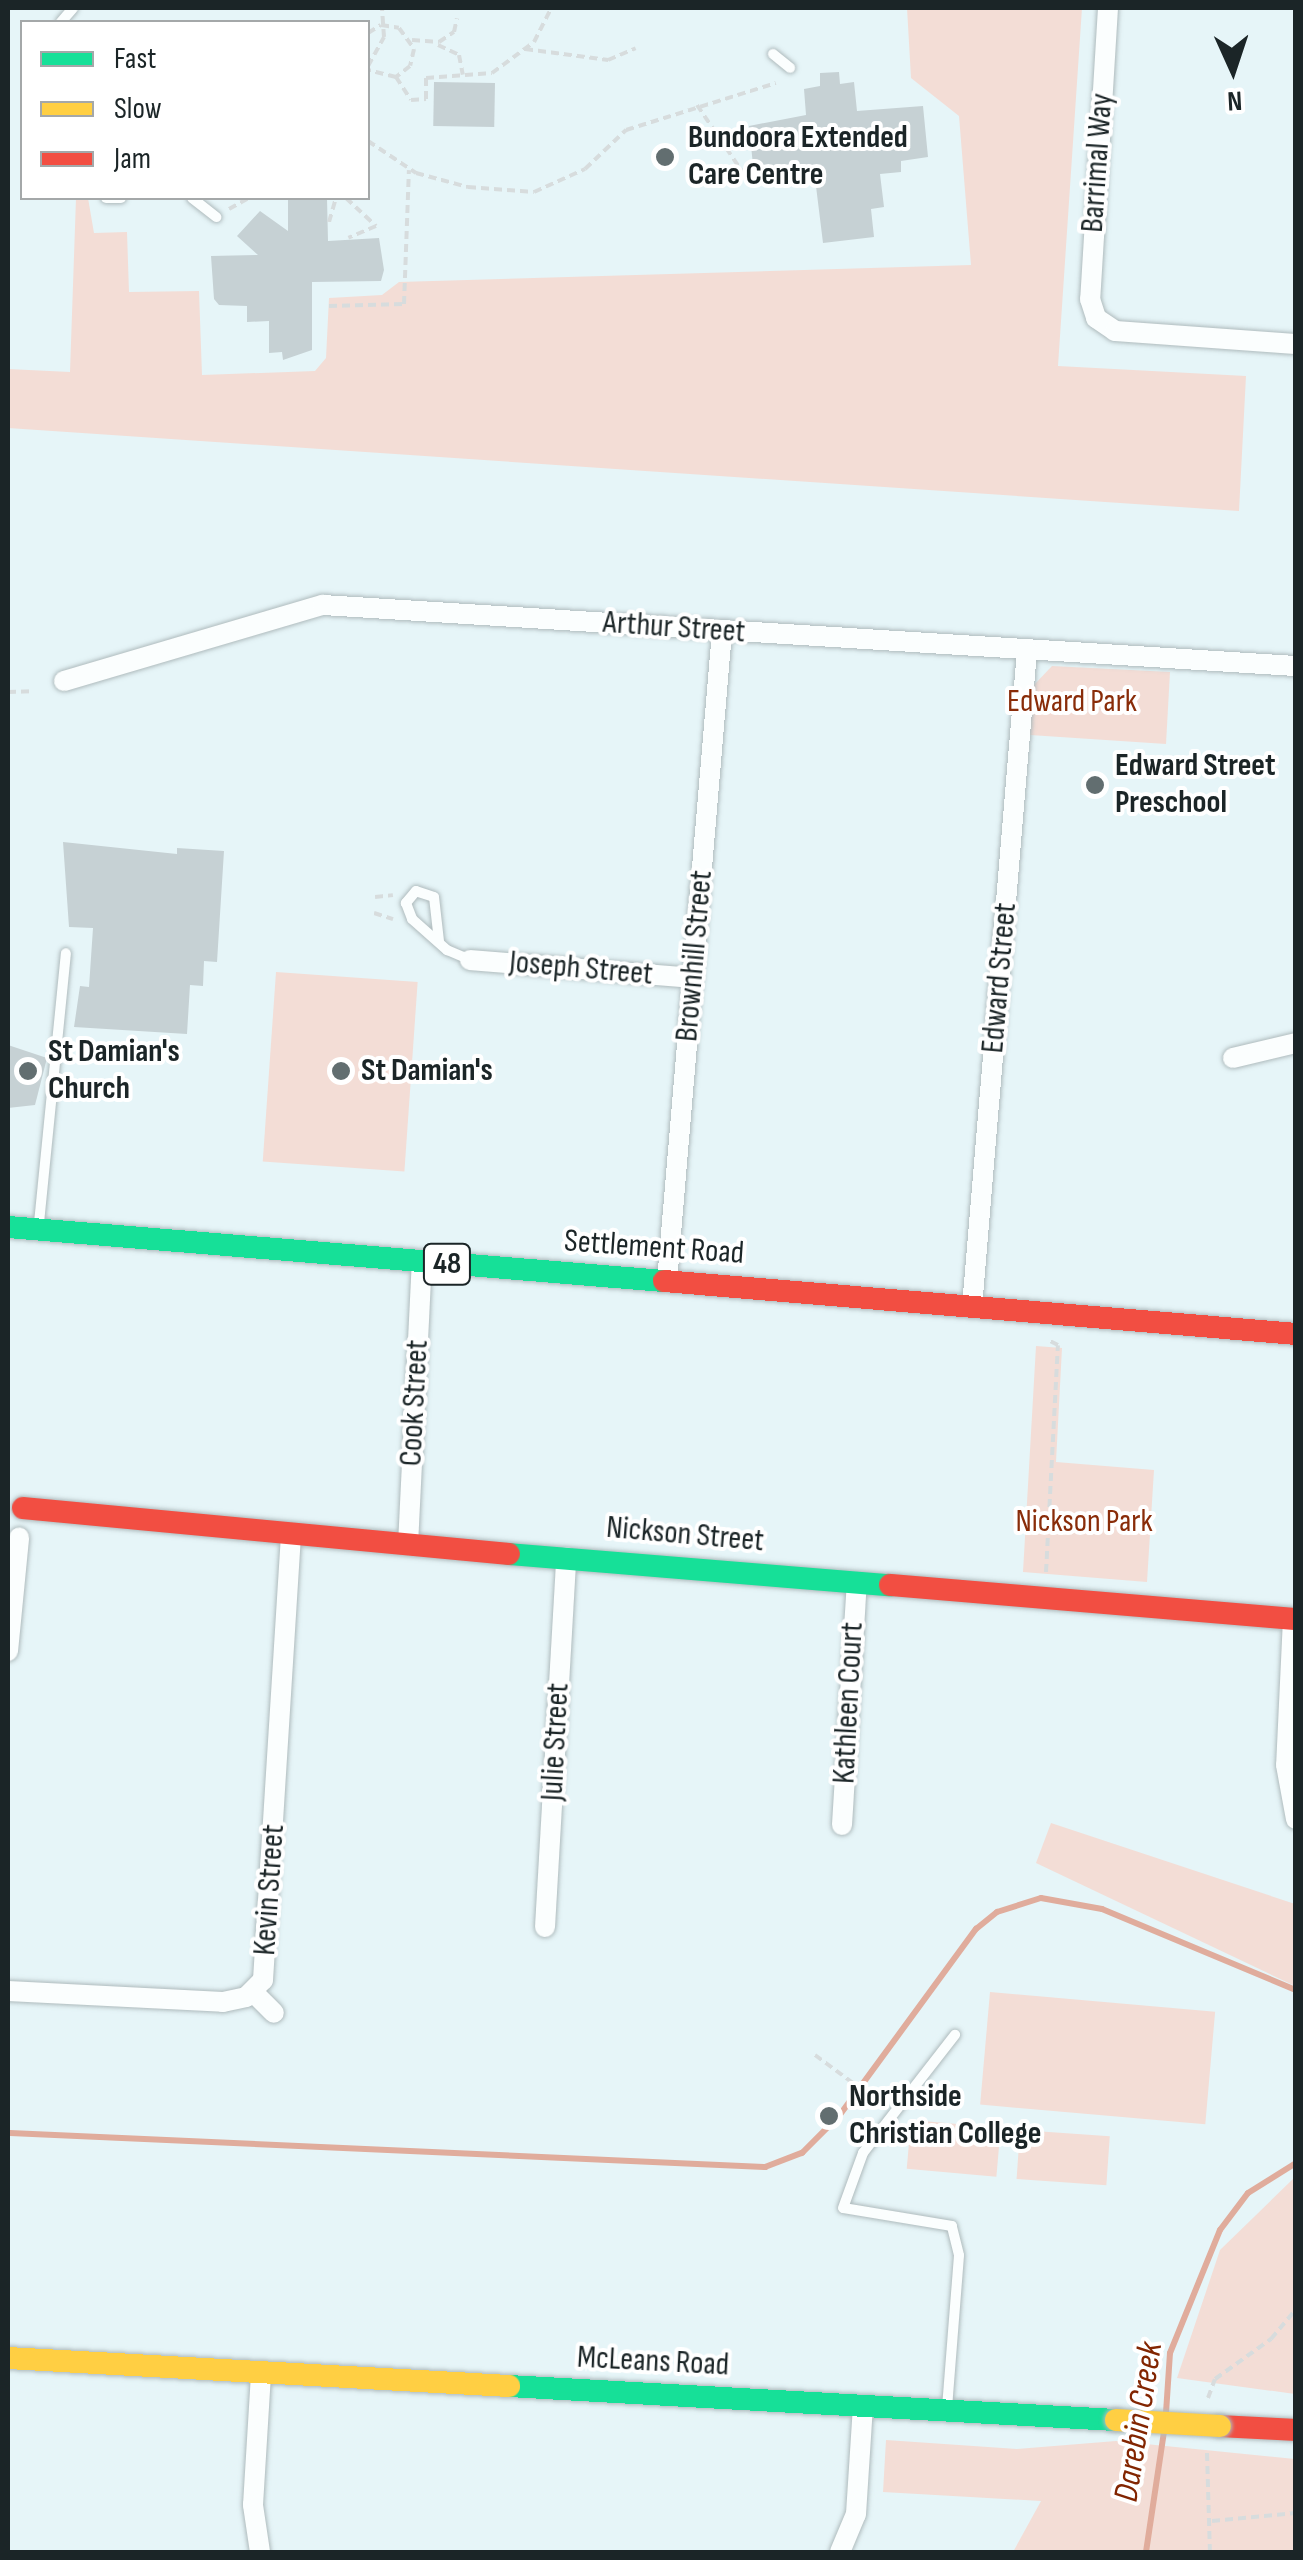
<!DOCTYPE html>
<html>
<head>
<meta charset="utf-8">
<style>
	body { margin:0 }
	#map { position:relative; width:1303px; height:2560px; overflow:hidden; background:#e6f5f8; font-family:"Sofia Sans Condensed",sans-serif }
	div>[style] { position:absolute }
	.green>* { inset:0; background:#f3ddd6; transform-origin:0 0 }
	.stream>* { height:6px; margin:-3px; padding:0 3px; transform-origin:3px; border-radius:3px; background:#e0ac9c }
	.building>* { inset:0; background:#c6d1d4; transform-origin:0 0 }
	.path>* { height:4px; margin-top:-2px; transform-origin:0; background:repeating-linear-gradient(90deg,#d7dcdd 0 8px,transparent 0 13px) }
	.roads { filter:drop-shadow(0 0 2px #afbbbd) drop-shadow(0 0 2px #afbbbd) }
	.lane>* { height:10px; margin:-5px; padding:0 5px; transform-origin:5px; border-radius:5px; background:#fbfefe }
	.street>* { height:20px; margin:-10px; padding:0 10px; transform-origin:10px; border-radius:10px; background:#fbfefe }
	.fast>* { height:22px; margin:-11px; padding:0 11px; transform-origin:11px; border-radius:11px; background:#16e098 }
	.slow>* { height:22px; margin:-11px; padding:0 11px; transform-origin:11px; border-radius:11px; background:#ffcf43 }
	.jam>* { height:22px; margin:-11px; padding:0 11px; transform-origin:11px; border-radius:11px; background:#f24e42 }
	.bridges { filter:drop-shadow(0 0 2px #afbbbd) drop-shadow(0 0 2px #afbbbd) }
	.slow-bridge>* { height:22px; margin:-11px; padding:0 11px; transform-origin:11px; border-radius:11px; background:#ffcf43 }
	.dots>* { width:28px; height:28px; translate:-50% -50%; box-sizing:border-box; border:5px solid #fff; border-radius:50% }
	span { translate:-50% -50%; white-space:nowrap; text-align:center; line-height:1.15; -webkit-text-stroke:8px #fff; paint-order:stroke }
	.shield-label span { padding:2px 8px; background:#fff; border:2px solid; border-radius:8px; -webkit-text-stroke-width:0 }
	.shield-label { font-size:30px; color:#1b2527; font-weight:700 }
	.poi-label { font-size:32px; color:#1b2527; font-weight:700 }
	.left { translate:0 -50%; text-align:left }
	.street-label { font-size:32px; color:#1b2527 }
	.park-label { font-size:32px; color:#892c09 }
	.water-label { font-size:35px; color:#822501; font-style:italic }
	.frame { position:absolute; inset:0; border:10px solid #1b2527; pointer-events:none }
	.legend { position:absolute; left:20px; top:20px; width:350px; height:180px; box-sizing:border-box; background:#fff; border:2px solid #a4a8a9; margin:0; padding:12px 18px; list-style:none; font-size:30px; color:#1b2527 }
	.legend li { display:flex; align-items:center; gap:20px; height:50px }
	.legend b { width:50px; border:2px solid #a4a8a9 }
	.north { position:absolute; left:1183px; top:20px; width:100px; height:100px; -webkit-text-stroke:8px #fff; paint-order:stroke; rotate:177deg; font-size:28px; font-weight:700; line-height:40px; text-align:center; color:#1b2527 }
	.north::after { content:''; display:block; margin:auto; width:35px; height:45px; background:#1b2527; clip-path:polygon(50% 0,100% 100%,50% 72%,0 100%) }
</style>
</head>
<body>
<div id="map">
	<div class="green">
		<i style="clip-path:polygon(907px 8px,1082px 8px,1058px 366px,1246px 376px,1239px 511px,8px 428px,8px 369px,70px 372px,76px 198px,88px 198px,94px 233px,127px 232px,129px 292px,199px 291px,202px 375px,315px 371px,326px 358px,329px 298px,382px 295px,399px 282px,971px 265px,959px 116px,911px 78px)"></i>
		<i style="clip-path:polygon(1052px 666px,1170px 672px,1166px 744px,1030px 735px,1033px 686px)"></i>
		<i style="left:276px;top:972px;width:142px;height:190px;rotate:4deg"></i>
		<i style="clip-path:polygon(1036px 1346px,1062px 1348px,1056px 1462px,1154px 1470px,1147px 1582px,1023px 1572px)"></i>
		<i style="clip-path:polygon(1051px 1823px,1295px 1904px,1295px 1986px,1036px 1863px)"></i>
		<i style="left:990px;top:1992px;width:226px;height:113px;rotate:5deg"></i>
		<i style="left:911px;top:2120px;width:90px;height:49px;rotate:5deg"></i>
		<i style="left:1020px;top:2130px;width:90px;height:49px;rotate:4deg"></i>
		<i style="clip-path:polygon(1295px 2177px,1295px 2394px,1177px 2378px,1220px 2250px)"></i>
		<i style="clip-path:polygon(886px 2440px,1017px 2449px,1116px 2441px,1295px 2459px,1295px 2552px,1013px 2552px,1041px 2501px,883px 2492px)"></i>
	</div>
	<div class="stream">
		<i style="left:10px;top:2133px;width:756px;rotate:2.58deg"></i>
		<i style="left:765px;top:2167px;width:40px;rotate:-21deg"></i>
		<i style="left:802px;top:2153px;width:52px;rotate:-45deg"></i>
		<i style="left:839px;top:2116px;width:232px;rotate:-53.8deg"></i>
		<i style="left:976px;top:1929px;width:27px;rotate:-39deg"></i>
		<i style="left:997px;top:1912px;width:46px;rotate:-17.7deg"></i>
		<i style="left:1041px;top:1898px;width:62px;rotate:10.2deg"></i>
		<i style="left:1102px;top:1909px;width:210px;rotate:22.7deg"></i>
		<i style="left:1166px;top:2413px;width:60px;rotate:-86.2deg"></i>
		<i style="left:1170px;top:2353px;width:133px;rotate:-67.9deg"></i>
		<i style="left:1220px;top:2230px;width:46px;rotate:-52.9deg"></i>
		<i style="left:1248px;top:2193px;width:57px;rotate:-32deg"></i>
		<i style="left:1146px;top:2552px;width:122px;rotate:-81.5deg"></i>
	</div>
	<div class="building">
		<i style="clip-path:polygon(839px 72px,840px 84px,854px 82px,857px 111px,923px 106px,928px 157px,901px 161px,901px 172px,880px 174px,884px 207px,871px 209px,874px 237px,823px 243px,814px 170px,754px 175px,749px 126px,806px 115px,804px 89px,820px 86px,820px 73px)"></i>
		<i style="left:495px;top:83px;width:44px;height:61px;rotate:91deg"></i>
		<i style="clip-path:polygon(288px 198px,327px 198px,328px 241px,379px 238px,384px 270px,381px 281px,312px 282px,312px 350px,283px 360px,282px 352px,269px 353px,269px 321px,247px 322px,247px 306px,219px 305px,214px 299px,211px 256px,258px 255px,237px 236px,260px 211px,288px 231px)"></i>
		<i style="clip-path:polygon(63px 842px,177px 854px,177px 848px,224px 851px,217px 962px,204px 961px,203px 986px,190px 985px,187px 1034px,74px 1027px,80px 986px,89px 987px,93px 928px,69px 927px)"></i>
		<i style="clip-path:polygon(8px 1045px,47px 1058px,35px 1105px,8px 1108px)"></i>
	</div>
	<div class="path">
		<i style="left:368px;top:33px;width:15px;rotate:-32deg"></i>
		<i style="left:381px;top:25px;width:18px;rotate:9deg"></i>
		<i style="left:399px;top:28px;width:26px;rotate:54deg"></i>
		<i style="left:414px;top:49px;width:17px;rotate:103deg"></i>
		<i style="left:410px;top:66px;width:18px;rotate:142deg"></i>
		<i style="left:396px;top:77px;width:29px;rotate:-166deg"></i>
		<i style="left:412px;top:40px;width:27px;rotate:4deg"></i>
		<i style="left:439px;top:42px;width:18px;rotate:-34deg"></i>
		<i style="left:454px;top:32px;width:14px;rotate:-78deg"></i>
		<i style="left:438px;top:45px;width:23px;rotate:25deg"></i>
		<i style="left:459px;top:55px;width:20px;rotate:79deg"></i>
		<i style="left:525px;top:49px;width:84px;rotate:7.5deg"></i>
		<i style="left:608px;top:60px;width:30px;rotate:-23deg"></i>
		<i style="left:368px;top:66px;width:33px;rotate:-61deg"></i>
		<i style="left:384px;top:37px;width:29px;rotate:-94deg"></i>
		<i style="left:396px;top:77px;width:27px;rotate:57deg"></i>
		<i style="left:411px;top:100px;width:15px;rotate:-4deg"></i>
		<i style="left:426px;top:99px;width:21px;rotate:-90deg"></i>
		<i style="left:426px;top:78px;width:66px;rotate:-4.3deg"></i>
		<i style="left:492px;top:73px;width:52px;rotate:-36.4deg"></i>
		<i style="left:534px;top:42px;width:36px;rotate:-63deg"></i>
		<i style="left:697px;top:105px;width:91px;rotate:55.8deg"></i>
		<i style="left:368px;top:141px;width:58px;rotate:33.7deg"></i>
		<i style="left:416px;top:173px;width:54px;rotate:15.1deg"></i>
		<i style="left:468px;top:187px;width:66px;rotate:4.3deg"></i>
		<i style="left:534px;top:192px;width:56px;rotate:-24.3deg"></i>
		<i style="left:585px;top:169px;width:57px;rotate:-43.6deg"></i>
		<i style="left:626px;top:130px;width:157px;rotate:-17.4deg"></i>
		<i style="left:346px;top:198px;width:41px;rotate:43deg"></i>
		<i style="left:376px;top:226px;width:30px;rotate:157deg"></i>
		<i style="left:356px;top:198px;width:1px;rotate:45deg"></i>
		<i style="left:229px;top:209px;width:23px;rotate:-29deg"></i>
		<i style="left:329px;top:222px;width:25px;rotate:-74deg"></i>
		<i style="left:329px;top:306px;width:75px;rotate:-1.5deg"></i>
		<i style="left:404px;top:304px;width:134px;rotate:-87.9deg"></i>
		<i style="left:8px;top:692px;width:24px;rotate:-2deg"></i>
		<i style="left:375px;top:897px;width:18px;rotate:-6deg"></i>
		<i style="left:374px;top:913px;width:20px;rotate:18deg"></i>
		<i style="left:1046px;top:1572px;width:227px;rotate:-87deg"></i>
		<i style="left:1058px;top:1345px;width:9px;rotate:-153deg"></i>
		<i style="left:815px;top:2055px;width:81px;rotate:36.4deg"></i>
		<i style="left:1208px;top:2398px;width:20px;rotate:-70deg"></i>
		<i style="left:1215px;top:2379px;width:69px;rotate:-35.5deg"></i>
		<i style="left:1271px;top:2339px;width:39px;rotate:-50deg"></i>
		<i style="left:1207px;top:2453px;width:99px;rotate:88.3deg"></i>
		<i style="left:1212px;top:2521px;width:84px;rotate:-5.4deg"></i>
	</div>
	<div class="roads">
		<div class="lane">
			<i style="left:61px;top:22px;width:18px;rotate:-49deg"></i>
			<i style="left:773px;top:54px;width:22px;rotate:39deg"></i>
			<i style="left:106px;top:198px;width:15px"></i>
			<i style="left:192px;top:198px;width:31px;rotate:38deg"></i>
			<i style="left:439px;top:941px;width:44px;rotate:-96.5deg"></i>
			<i style="left:434px;top:897px;width:19px;rotate:-162deg"></i>
			<i style="left:416px;top:891px;width:16px;rotate:130deg"></i>
			<i style="left:406px;top:903px;width:17px;rotate:69deg"></i>
			<i style="left:412px;top:919px;width:47px;rotate:41.5deg"></i>
			<i style="left:447px;top:950px;width:25px;rotate:23deg"></i>
			<i style="left:39px;top:1223px;width:271px;rotate:-84.3deg"></i>
			<i style="left:947px;top:2408px;width:153px;rotate:-85.5deg"></i>
			<i style="left:959px;top:2255px;width:30px;rotate:-104deg"></i>
			<i style="left:952px;top:2226px;width:110px;rotate:-170.6deg"></i>
			<i style="left:843px;top:2208px;width:59px;rotate:-70deg"></i>
			<i style="left:863px;top:2153px;width:150px;rotate:-52.1deg"></i>
		</div>
		<div class="street">
			<i style="left:1108px;top:8px;width:292px;rotate:93.5deg"></i>
			<i style="left:1090px;top:299px;width:20px;rotate:72deg"></i>
			<i style="left:1096px;top:318px;width:23px;rotate:34deg"></i>
			<i style="left:1115px;top:331px;width:181px;rotate:4.1deg"></i>
			<i style="left:64px;top:681px;width:270px;rotate:-16.4deg"></i>
			<i style="left:323px;top:605px;width:975px;rotate:3.59deg"></i>
			<i style="left:470px;top:960px;width:224px;rotate:4.6deg"></i>
			<i style="left:1233px;top:1058px;width:65px;rotate:-13.4deg"></i>
			<i style="left:667px;top:1281px;width:651px;rotate:-85.16deg"></i>
			<i style="left:972px;top:1307px;width:659px;rotate:-85.21deg"></i>
			<i style="left:408px;top:1545px;width:283px;rotate:-87.2deg"></i>
			<i style="left:1293px;top:1619px;width:146px;rotate:92.7deg"></i>
			<i style="left:1286px;top:1765px;width:55px;rotate:79.5deg"></i>
			<i style="left:8px;top:1651px;width:114px;rotate:-84.4deg"></i>
			<i style="left:842px;top:1825px;width:243px;rotate:-86.5deg"></i>
			<i style="left:545px;top:1927px;width:370px;rotate:-86.7deg"></i>
			<i style="left:8px;top:1991px;width:215px;rotate:2.9deg"></i>
			<i style="left:223px;top:2002px;width:24px;rotate:-12deg"></i>
			<i style="left:246px;top:1997px;width:24px;rotate:-45deg"></i>
			<i style="left:263px;top:1980px;width:445px;rotate:-86.4deg"></i>
			<i style="left:254px;top:1993px;width:28px;rotate:45deg"></i>
			<i style="left:260px;top:2552px;width:48px;rotate:-98.5deg"></i>
			<i style="left:253px;top:2505px;width:131px;rotate:-86.5deg"></i>
			<i style="left:840px;top:2552px;width:41px;rotate:-67.2deg"></i>
			<i style="left:856px;top:2514px;width:108px;rotate:-86.3deg"></i>
		</div>
		<div class="fast">
			<i style="left:8px;top:1227px;width:658px;rotate:4.71deg"></i>
			<i style="left:509px;top:1554px;width:382px;rotate:4.7deg"></i>
			<i style="left:509px;top:2386px;width:608px;rotate:3.21deg"></i>
		</div>
		<div class="slow">
			<i style="left:8px;top:2358px;width:502px;rotate:3.2deg"></i>
		</div>
		<div class="jam">
			<i style="left:664px;top:1281px;width:634px;rotate:4.79deg"></i>
			<i style="left:23px;top:1508px;width:488px;rotate:5.4deg"></i>
			<i style="left:890px;top:1585px;width:407px;rotate:4.8deg"></i>
			<i style="left:1220px;top:2426px;width:76px;rotate:3deg"></i>
		</div>
	</div>
	<div class="bridges">
		<div class="slow-bridge">
			<i style="left:1116px;top:2420px;width:104px;rotate:3.3deg"></i>
		</div>
	</div>
	<div class="dots">
		<i style="left:665px;top:157px;background:#626e70"></i>
		<i style="left:1095px;top:785px;background:#626e70"></i>
		<i style="left:28px;top:1071px;background:#626e70"></i>
		<i style="left:341px;top:1071px;background:#626e70"></i>
		<i style="left:829px;top:2116px;background:#626e70"></i>
	</div>
	<div class="shield-label">
		<span style="left:447px;top:1264px">48</span>
	</div>
	<div class="poi-label">
		<span class="left" style="left:688px;top:157px">Bundoora Extended<br>Care Centre</span>
		<span class="left" style="left:1115px;top:785px">Edward Street<br>Preschool</span>
		<span class="left" style="left:48px;top:1071px">St Damian's<br>Church</span>
		<span class="left" style="left:361px;top:1071px">St Damian's</span>
		<span class="left" style="left:849px;top:2116px">Northside<br>Christian College</span>
	</div>
	<div class="street-label">
		<span style="left:1098px;top:163px;rotate:-86deg">Barrimal Way</span>
		<span style="left:674px;top:628px;rotate:4deg">Arthur Street</span>
		<span style="left:695px;top:956px;rotate:-85deg">Brownhill Street</span>
		<span style="left:581px;top:969px;rotate:5deg">Joseph Street</span>
		<span style="left:1000px;top:978px;rotate:-85deg">Edward Street</span>
		<span style="left:654px;top:1248px;rotate:4deg">Settlement Road</span>
		<span style="left:415px;top:1403px;rotate:-87deg">Cook Street</span>
		<span style="left:685px;top:1535px;rotate:5deg">Nickson Street</span>
		<span style="left:849px;top:1703px;rotate:-87deg">Kathleen Court</span>
		<span style="left:556px;top:1742px;rotate:-87deg">Julie Street</span>
		<span style="left:270px;top:1890px;rotate:-86deg">Kevin Street</span>
		<span style="left:653px;top:2362px;rotate:3deg">McLeans Road</span>
	</div>
	<div class="park-label">
		<span style="left:1072px;top:702px">Edward Park</span>
		<span style="left:1084px;top:1522px">Nickson Park</span>
	</div>
	<div class="water-label">
		<span style="left:1139px;top:2422px;rotate:-81deg">Darebin Creek</span>
	</div>
	<div class="frame"></div>
	<ul class="legend">
	<li><b style="height:12px;background:#16e098"></b>Fast</li>
	<li><b style="height:12px;background:#ffcf43"></b>Slow</li>
	<li><b style="height:12px;background:#f24e42"></b>Jam</li>
	</ul>
	<div class="north">N</div>
</div>
</body>
</html>
